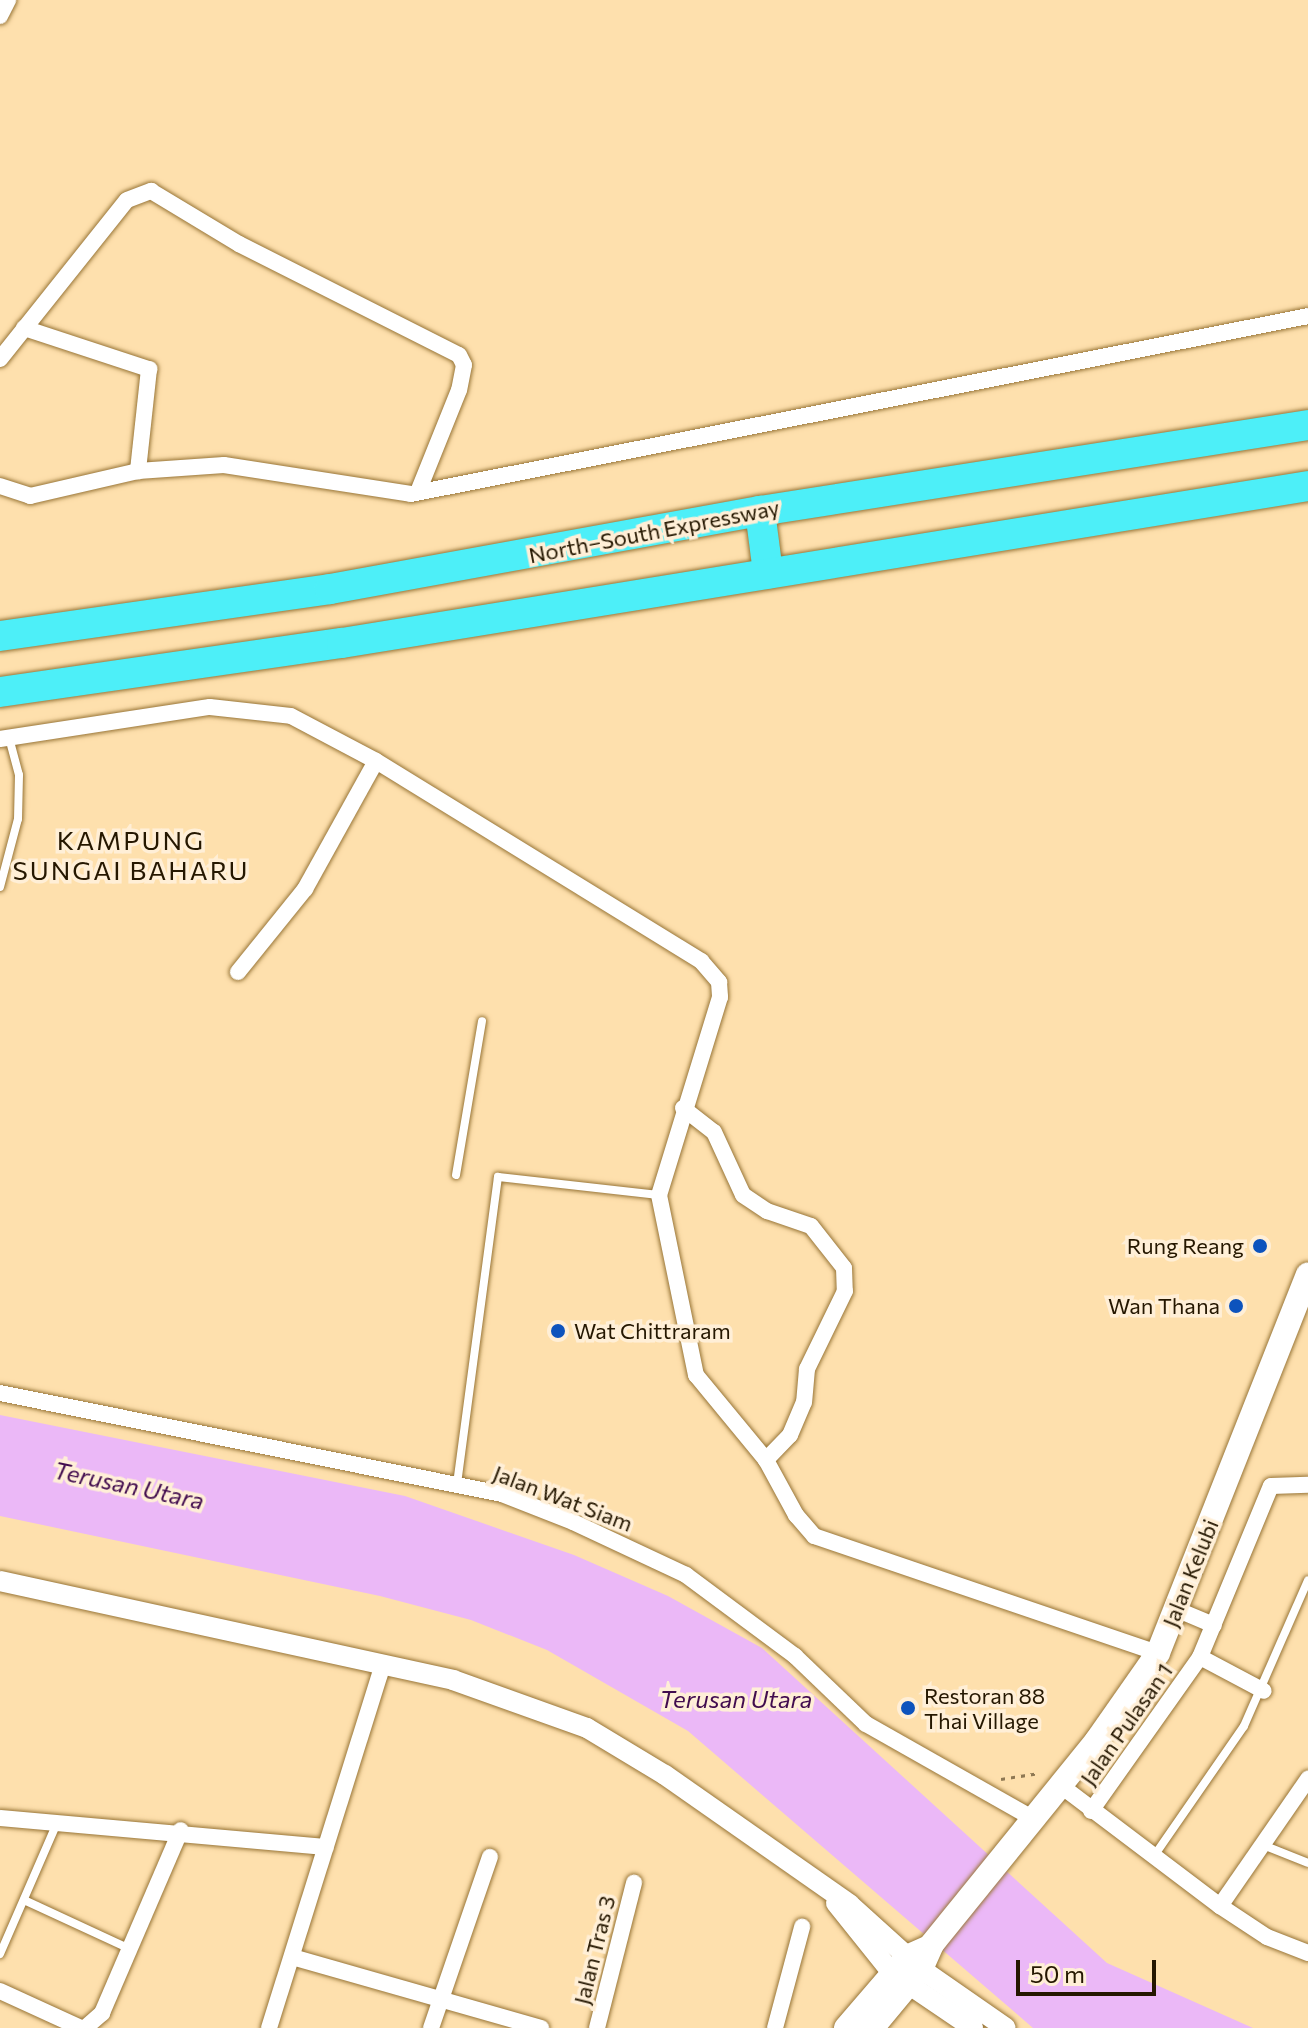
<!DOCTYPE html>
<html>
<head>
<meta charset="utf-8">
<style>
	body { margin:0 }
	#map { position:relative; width:1308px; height:2028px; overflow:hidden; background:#fee0ad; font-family:Commissioner,sans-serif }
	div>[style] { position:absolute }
	.water>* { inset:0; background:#ebb8f7 }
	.path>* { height:3px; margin-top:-1.5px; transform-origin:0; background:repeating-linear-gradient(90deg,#8e7853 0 4px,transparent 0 10px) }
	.roads { filter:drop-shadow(0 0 2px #987537) drop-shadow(0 0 2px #987537) }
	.service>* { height:8px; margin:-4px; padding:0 4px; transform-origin:4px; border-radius:4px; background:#fff }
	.minor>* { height:16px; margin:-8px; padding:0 8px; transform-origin:8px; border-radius:8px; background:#fff }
	.tertiary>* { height:20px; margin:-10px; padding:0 10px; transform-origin:10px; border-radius:10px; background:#fff }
	.secondary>* { height:24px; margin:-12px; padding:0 12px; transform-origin:12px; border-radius:12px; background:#fff }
	.motorway>* { height:30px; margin:-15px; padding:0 15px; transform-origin:15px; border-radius:15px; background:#4deff8 }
	.dots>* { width:22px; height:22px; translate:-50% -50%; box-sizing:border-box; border:4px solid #ffefd7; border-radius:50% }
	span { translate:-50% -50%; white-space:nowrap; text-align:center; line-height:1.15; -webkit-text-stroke:7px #ffefd7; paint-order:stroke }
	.street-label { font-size:22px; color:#251700 }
	.poi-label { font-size:22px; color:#251700 }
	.right { translate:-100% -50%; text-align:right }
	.left { translate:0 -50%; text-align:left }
	.water-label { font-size:24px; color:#420c4e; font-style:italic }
	.quarter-label { font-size:26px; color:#251700; letter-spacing:2px }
	.scale { position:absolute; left:1016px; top:1960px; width:140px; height:36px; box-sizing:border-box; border:4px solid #251700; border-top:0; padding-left:10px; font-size:24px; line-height:28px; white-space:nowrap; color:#251700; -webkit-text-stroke:6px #ffefd7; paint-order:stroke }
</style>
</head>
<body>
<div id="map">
	<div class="water">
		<i style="clip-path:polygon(0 1415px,405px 1496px,574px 1555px,668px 1596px,762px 1648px,1107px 1963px,1253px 2028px,1033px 2028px,688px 1731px,547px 1650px,471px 1620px,380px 1596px,0 1516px)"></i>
	</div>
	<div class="path">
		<i style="left:1001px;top:1779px;width:39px;rotate:-9deg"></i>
	</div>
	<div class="roads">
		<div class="service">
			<i style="left:0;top:887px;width:70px;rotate:-75.2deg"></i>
			<i style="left:18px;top:819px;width:44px;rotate:-88.7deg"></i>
			<i style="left:19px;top:775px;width:38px;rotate:-105deg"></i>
			<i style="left:456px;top:1175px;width:156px;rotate:-80.4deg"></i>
			<i style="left:457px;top:1484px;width:310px;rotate:-82.4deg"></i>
			<i style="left:498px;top:1177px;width:162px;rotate:6.4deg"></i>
			<i style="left:1263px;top:1845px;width:48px;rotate:21.8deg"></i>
			<i style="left:1154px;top:1856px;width:158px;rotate:-55.3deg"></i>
			<i style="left:1244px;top:1726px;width:159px;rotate:-66.3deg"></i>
			<i style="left:24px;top:1900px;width:117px;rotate:24.8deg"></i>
			<i style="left:0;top:1954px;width:143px;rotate:-66.5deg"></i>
		</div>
		<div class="minor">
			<i style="left:0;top:16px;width:18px;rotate:-63deg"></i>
			<i style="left:24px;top:328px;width:132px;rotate:18.2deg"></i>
			<i style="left:149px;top:369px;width:103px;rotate:96.2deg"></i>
			<i style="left:0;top:359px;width:203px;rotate:-51.4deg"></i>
			<i style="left:127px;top:200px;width:26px;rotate:-21deg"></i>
			<i style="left:151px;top:191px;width:103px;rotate:31.1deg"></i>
			<i style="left:239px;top:244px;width:246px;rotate:26.8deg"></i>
			<i style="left:459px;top:355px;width:11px;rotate:63deg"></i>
			<i style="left:464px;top:365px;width:25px;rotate:101deg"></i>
			<i style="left:459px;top:390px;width:110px;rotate:111.9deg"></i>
			<i style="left:0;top:486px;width:32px;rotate:18deg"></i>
			<i style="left:30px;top:496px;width:111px;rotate:-13deg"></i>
			<i style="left:138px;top:471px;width:86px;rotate:-4deg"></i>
			<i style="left:224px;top:465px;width:189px;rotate:8.8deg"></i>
			<i style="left:411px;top:494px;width:914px;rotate:-11.22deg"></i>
			<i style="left:0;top:739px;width:212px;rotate:-8.7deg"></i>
			<i style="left:210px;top:707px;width:81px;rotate:6.3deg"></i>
			<i style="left:291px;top:716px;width:96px;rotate:27.9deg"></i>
			<i style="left:376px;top:761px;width:382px;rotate:31.6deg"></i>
			<i style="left:701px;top:961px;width:28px;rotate:49deg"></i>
			<i style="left:719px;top:982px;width:15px;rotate:86deg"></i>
			<i style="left:720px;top:997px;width:207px;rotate:107.1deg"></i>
			<i style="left:659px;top:1195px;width:184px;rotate:78.4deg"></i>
			<i style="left:696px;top:1375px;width:110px;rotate:50.5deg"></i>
			<i style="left:766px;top:1460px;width:63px;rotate:61.4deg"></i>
			<i style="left:796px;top:1515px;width:28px;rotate:49deg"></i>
			<i style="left:814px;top:1536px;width:363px;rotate:18.8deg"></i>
			<i style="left:238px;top:972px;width:107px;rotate:-51.1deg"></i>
			<i style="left:305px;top:889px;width:146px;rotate:-61deg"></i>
			<i style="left:683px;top:1108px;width:39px;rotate:38deg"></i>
			<i style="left:714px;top:1132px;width:69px;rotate:65.3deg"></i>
			<i style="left:743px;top:1195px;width:29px;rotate:34deg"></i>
			<i style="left:767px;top:1211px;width:46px;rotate:18.8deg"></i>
			<i style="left:811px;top:1226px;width:53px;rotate:51.8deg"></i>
			<i style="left:844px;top:1268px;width:23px;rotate:88deg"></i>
			<i style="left:845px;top:1291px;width:87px;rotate:116deg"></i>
			<i style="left:807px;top:1369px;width:33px;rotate:95deg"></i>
			<i style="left:804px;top:1402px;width:36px;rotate:113deg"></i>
			<i style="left:790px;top:1435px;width:35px;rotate:134deg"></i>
			<i style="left:0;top:1393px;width:512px;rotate:11.38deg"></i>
			<i style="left:502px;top:1494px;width:76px;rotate:21.5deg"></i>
			<i style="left:573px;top:1522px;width:125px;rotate:25.1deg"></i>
			<i style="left:686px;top:1575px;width:136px;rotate:36.6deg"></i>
			<i style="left:795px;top:1656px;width:98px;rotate:43.8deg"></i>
			<i style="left:866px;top:1724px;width:193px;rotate:29.5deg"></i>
			<i style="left:1178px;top:1610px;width:39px;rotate:23deg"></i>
			<i style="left:1200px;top:1657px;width:72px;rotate:28deg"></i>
			<i style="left:1060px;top:1785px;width:201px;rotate:37.1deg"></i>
			<i style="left:1220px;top:1906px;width:56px;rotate:33.4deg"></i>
			<i style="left:1267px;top:1937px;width:44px;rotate:21.3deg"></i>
			<i style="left:1091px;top:1811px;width:189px;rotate:-54.7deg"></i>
			<i style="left:1200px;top:1657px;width:185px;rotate:-67.5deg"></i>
			<i style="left:1271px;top:1486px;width:37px;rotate:-2deg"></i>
			<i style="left:0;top:1818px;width:327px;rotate:5.1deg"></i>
			<i style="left:1220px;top:1906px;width:155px;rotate:-55.3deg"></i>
			<i style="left:292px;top:1957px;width:259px;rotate:15.9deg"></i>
			<i style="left:0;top:1991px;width:89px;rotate:24.6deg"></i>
			<i style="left:85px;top:2028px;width:23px;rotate:-41deg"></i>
			<i style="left:102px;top:2013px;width:199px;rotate:-66.7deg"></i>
			<i style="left:269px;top:2028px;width:380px;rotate:-72.6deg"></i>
			<i style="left:431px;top:2028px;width:181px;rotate:-71deg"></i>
			<i style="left:597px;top:2028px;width:150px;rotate:-75.7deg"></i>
			<i style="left:775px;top:2028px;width:105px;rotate:-75deg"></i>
		</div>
		<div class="tertiary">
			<i style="left:0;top:1581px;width:464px;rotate:12.3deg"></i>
			<i style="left:453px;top:1680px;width:142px;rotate:19.7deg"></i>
			<i style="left:587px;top:1728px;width:91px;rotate:31.1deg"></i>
			<i style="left:665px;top:1775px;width:225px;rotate:35deg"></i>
			<i style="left:849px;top:1904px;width:97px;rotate:42.1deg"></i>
			<i style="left:921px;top:1969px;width:103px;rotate:34.8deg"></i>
			<i style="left:836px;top:1903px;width:90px;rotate:51.3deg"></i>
			<i style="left:892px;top:1973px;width:98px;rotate:34.2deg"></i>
		</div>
		<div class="secondary">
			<i style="left:846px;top:2028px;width:94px;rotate:-49.3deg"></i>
			<i style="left:907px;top:1957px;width:24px;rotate:-24deg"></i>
			<i style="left:872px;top:2028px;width:77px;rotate:-50.3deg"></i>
			<i style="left:921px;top:1969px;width:27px;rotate:-66deg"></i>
			<i style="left:932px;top:1944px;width:262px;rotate:-51deg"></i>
			<i style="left:1097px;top:1740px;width:106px;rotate:-55deg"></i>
			<i style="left:1158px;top:1653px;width:407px;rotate:-68.4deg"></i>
		</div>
		<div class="motorway">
			<i style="left:760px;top:511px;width:63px;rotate:82.6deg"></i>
			<i style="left:0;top:636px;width:333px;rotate:-8.1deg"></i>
			<i style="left:330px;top:589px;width:437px;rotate:-10.3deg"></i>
			<i style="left:760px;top:511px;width:555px;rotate:-8.92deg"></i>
			<i style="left:0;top:692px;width:345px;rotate:-8.2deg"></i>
			<i style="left:342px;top:643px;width:979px;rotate:-9.23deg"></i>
		</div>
	</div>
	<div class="dots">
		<i style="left:1260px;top:1246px;background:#0d53bd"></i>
		<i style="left:1236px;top:1306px;background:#0d53bd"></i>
		<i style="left:558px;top:1331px;background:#0d53bd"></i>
		<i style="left:908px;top:1708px;background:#0d53bd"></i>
	</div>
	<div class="street-label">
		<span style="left:654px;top:531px;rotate:-11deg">North–South Expressway</span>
		<span style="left:563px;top:1498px;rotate:21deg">Jalan Wat Siam</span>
		<span style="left:1190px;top:1573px;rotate:-68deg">Jalan Kelubi</span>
		<span style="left:1126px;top:1724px;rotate:-55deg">Jalan Pulasan 1</span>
		<span style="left:594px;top:1950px;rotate:-76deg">Jalan Tras 3</span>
	</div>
	<div class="poi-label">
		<span class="right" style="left:1244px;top:1246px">Rung Reang</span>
		<span class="right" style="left:1220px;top:1306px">Wan Thana</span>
		<span class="left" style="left:574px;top:1331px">Wat Chittraram</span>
		<span class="left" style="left:924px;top:1708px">Restoran 88<br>Thai Village</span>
	</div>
	<div class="water-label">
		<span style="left:129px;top:1485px;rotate:12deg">Terusan Utara</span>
		<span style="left:736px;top:1699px">Terusan Utara</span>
	</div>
	<div class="quarter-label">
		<span style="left:131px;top:855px">KAMPUNG<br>SUNGAI BAHARU</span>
	</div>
	<div class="scale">50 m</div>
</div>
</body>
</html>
